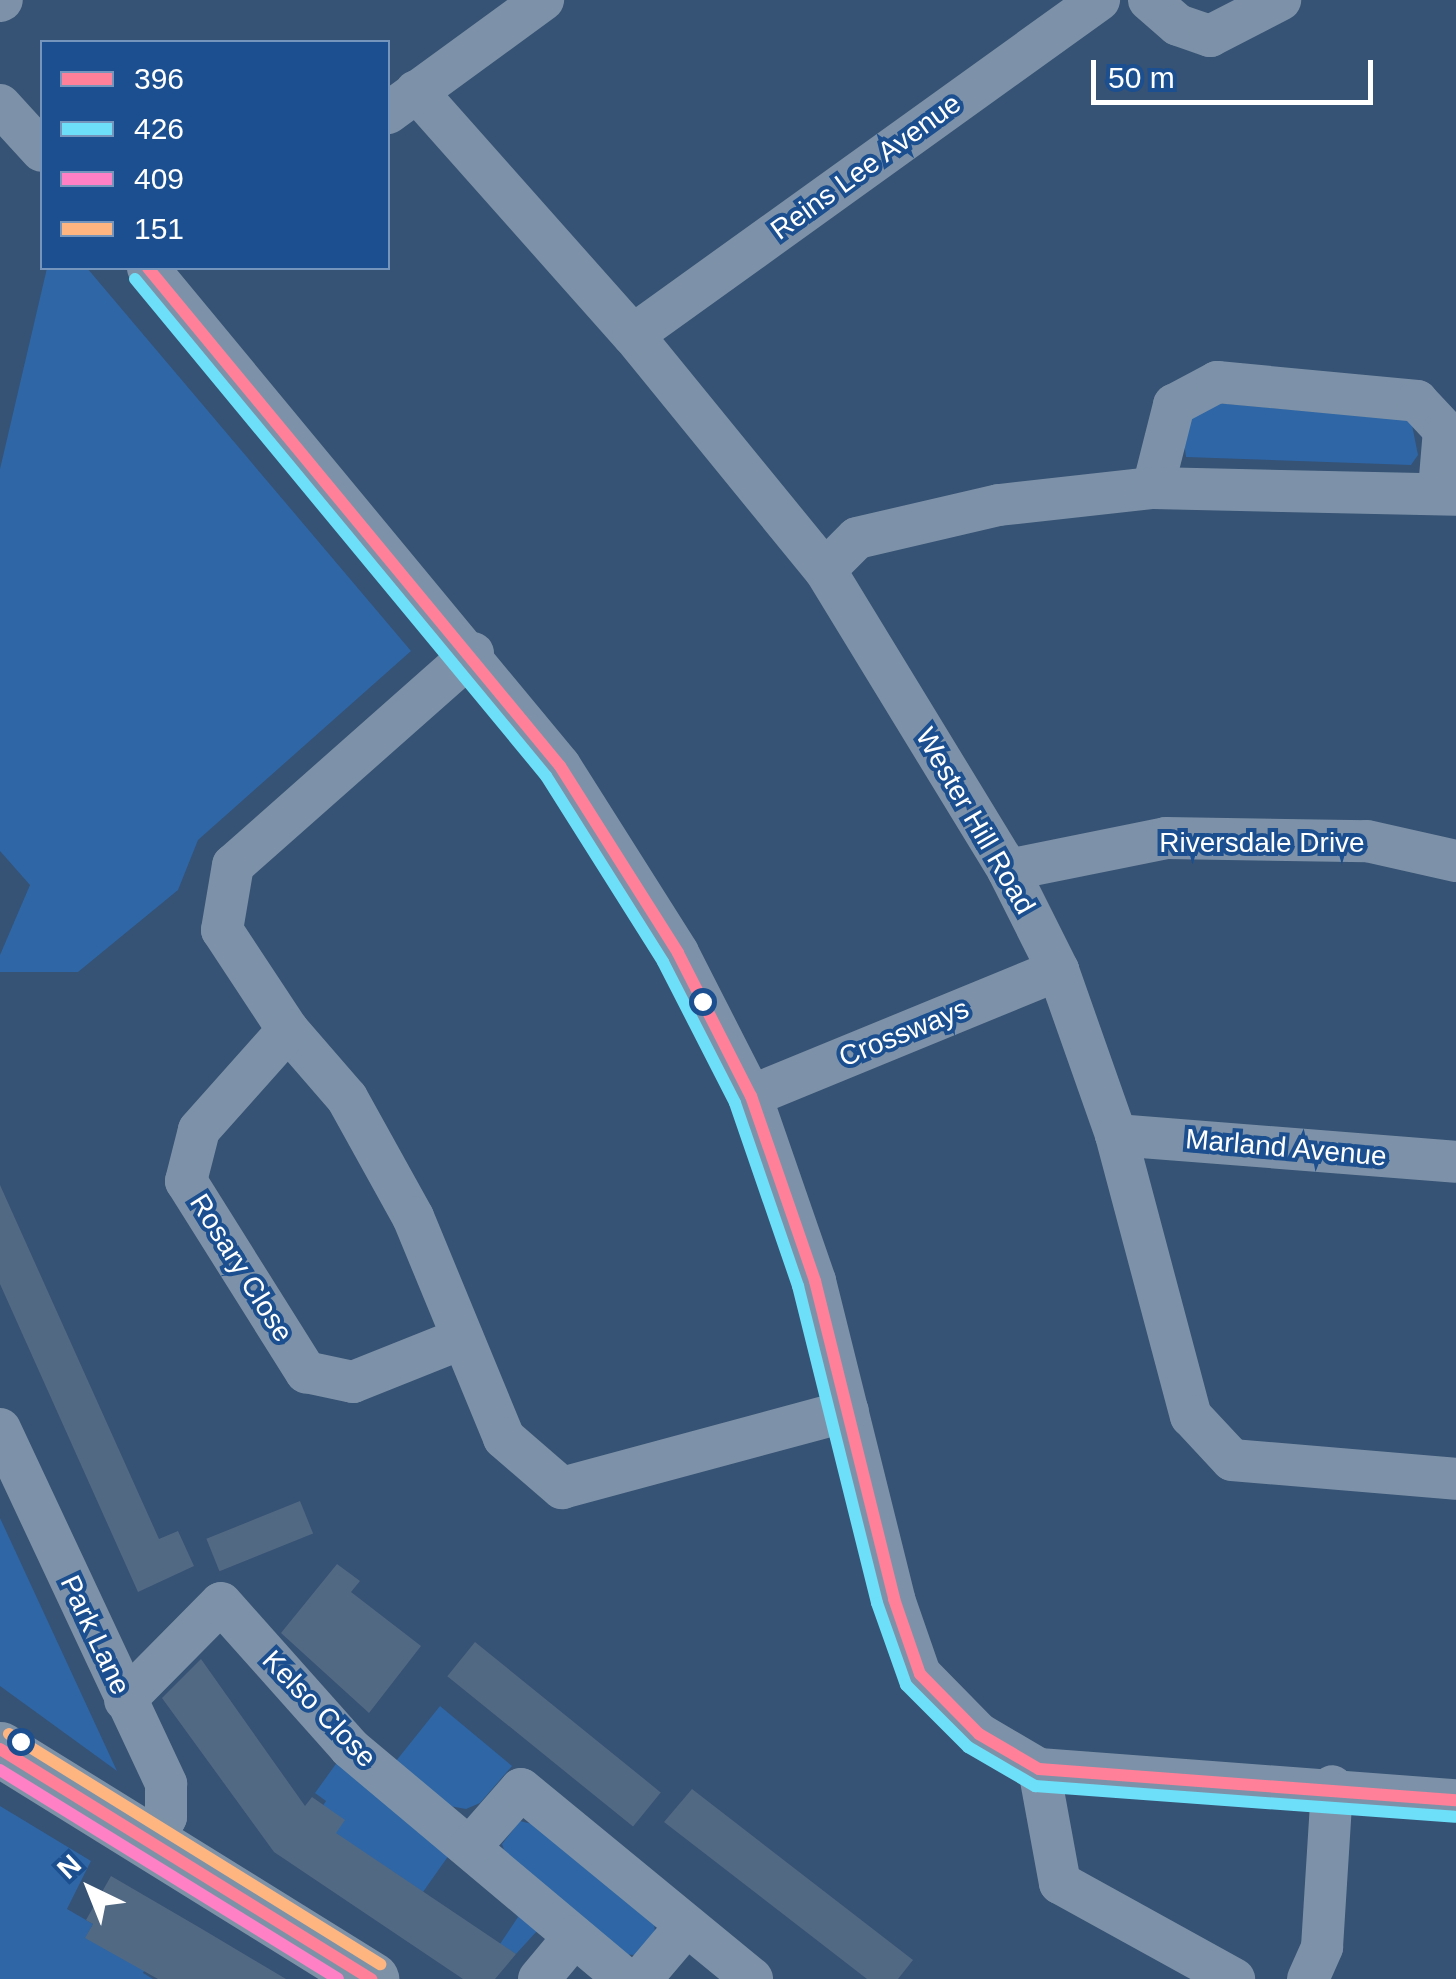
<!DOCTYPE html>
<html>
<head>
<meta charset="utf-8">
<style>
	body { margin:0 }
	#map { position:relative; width:1456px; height:1979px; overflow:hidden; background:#365274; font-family:Helvetica,sans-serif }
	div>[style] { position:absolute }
	.green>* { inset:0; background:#2f66a5 }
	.building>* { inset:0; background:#526984; transform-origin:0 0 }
	.minor>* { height:42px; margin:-21px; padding:0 21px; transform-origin:21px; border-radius:21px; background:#7d92a8 }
	.highway>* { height:55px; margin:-27.5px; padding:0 27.5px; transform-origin:27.5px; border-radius:27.5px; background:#7e92a7 }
	.bus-1>* { height:12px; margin:-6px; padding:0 6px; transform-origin:6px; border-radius:6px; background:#ff8098 }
	.bus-2>* { height:12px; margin:-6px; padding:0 6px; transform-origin:6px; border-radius:6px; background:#6ddff8 }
	.bus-3>* { height:12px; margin:-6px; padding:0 6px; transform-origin:6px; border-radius:6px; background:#ff80c5 }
	.bus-4>* { height:12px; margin:-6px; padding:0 6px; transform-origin:6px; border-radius:6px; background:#ffb580 }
	.dots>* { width:28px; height:28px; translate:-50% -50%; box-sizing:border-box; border:5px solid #1b4f8f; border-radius:50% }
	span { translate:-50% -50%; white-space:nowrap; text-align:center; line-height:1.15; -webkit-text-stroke:8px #1b4f8f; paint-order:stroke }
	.street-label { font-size:28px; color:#fff }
	.legend { position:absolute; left:40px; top:40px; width:350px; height:230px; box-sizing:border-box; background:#1b4f8f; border:2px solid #7695bc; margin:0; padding:12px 18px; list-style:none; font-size:30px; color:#fff }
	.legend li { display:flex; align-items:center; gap:20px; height:50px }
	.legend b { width:50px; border:2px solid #7695bc }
	.north { position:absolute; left:40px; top:1839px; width:100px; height:100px; -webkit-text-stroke:8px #1b4f8f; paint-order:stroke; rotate:317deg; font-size:28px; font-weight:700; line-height:40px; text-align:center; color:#fff }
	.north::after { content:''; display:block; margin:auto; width:35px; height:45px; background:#fff; clip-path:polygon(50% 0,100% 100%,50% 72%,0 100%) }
	.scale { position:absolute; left:1091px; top:60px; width:282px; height:45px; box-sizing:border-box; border:5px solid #fff; border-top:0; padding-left:12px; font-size:30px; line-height:35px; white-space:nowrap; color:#fff; -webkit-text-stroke:8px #1b4f8f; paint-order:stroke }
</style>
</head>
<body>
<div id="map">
	<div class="green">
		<i style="clip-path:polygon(47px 268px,87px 268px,411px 651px,198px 840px,178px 890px,78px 972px,0 972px,0 955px,30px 885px,0 851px,0 469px)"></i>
		<i style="clip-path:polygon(1205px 402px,1411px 420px,1418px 455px,1411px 465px,1186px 457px,1182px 427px)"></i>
		<i style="clip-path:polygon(0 1518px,117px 1771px,0 1686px)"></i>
		<i style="clip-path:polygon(440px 1706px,512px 1766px,480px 1803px,466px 1809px,444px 1805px,392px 1766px)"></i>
		<i style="clip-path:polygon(338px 1761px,449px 1855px,423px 1892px,314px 1819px,326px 1801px,315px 1793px)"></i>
		<i style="clip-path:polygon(0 1806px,91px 1861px,67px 1909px,93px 1924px,86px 1937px,151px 1958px,143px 1973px,153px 1979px,0 1979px)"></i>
		<i style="clip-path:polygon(520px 1821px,544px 1827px,654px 1918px,655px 1934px,636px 1955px,614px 1954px,509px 1864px,502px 1844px)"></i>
		<i style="clip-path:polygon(506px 1903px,537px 1931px,516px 1954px,500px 1944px,518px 1917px)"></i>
	</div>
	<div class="building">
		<i style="clip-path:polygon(0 1185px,159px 1539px,178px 1531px,194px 1566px,138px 1592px,0 1284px)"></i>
		<i style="left:300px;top:1501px;width:35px;height:101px;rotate:68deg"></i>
		<i style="clip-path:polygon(337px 1564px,360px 1581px,351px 1592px,421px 1646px,369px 1713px,281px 1633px)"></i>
		<i style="left:475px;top:1642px;width:239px;height:44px;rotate:39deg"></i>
		<i style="clip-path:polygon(201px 1659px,305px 1806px,312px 1797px,345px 1820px,336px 1833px,516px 1954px,495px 1979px,463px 1979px,274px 1852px,162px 1698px)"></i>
		<i style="clip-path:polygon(692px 1789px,913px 1960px,898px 1979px,867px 1979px,664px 1822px)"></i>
		<i style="clip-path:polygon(111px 1876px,202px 1929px,286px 1979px,158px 1979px,85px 1938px,93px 1924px,86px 1920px)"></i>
	</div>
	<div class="minor">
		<i style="left:1149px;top:0;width:38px;rotate:41deg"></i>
		<i style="left:1178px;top:25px;width:34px;rotate:19deg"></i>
		<i style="left:1210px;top:36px;width:79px;rotate:-27.2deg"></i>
		<i style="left:0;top:1px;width:2px;rotate:-27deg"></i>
		<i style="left:416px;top:91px;width:327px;rotate:48.4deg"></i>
		<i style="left:633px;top:335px;width:303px;rotate:50.8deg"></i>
		<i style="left:825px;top:570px;width:351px;rotate:58.6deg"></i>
		<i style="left:1008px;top:870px;width:112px;rotate:63.4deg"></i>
		<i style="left:1058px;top:970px;width:175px;rotate:70.6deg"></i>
		<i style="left:1116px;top:1135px;width:291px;rotate:75.1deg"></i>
		<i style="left:1191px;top:1416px;width:60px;rotate:47deg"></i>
		<i style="left:1232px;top:1460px;width:225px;rotate:4.8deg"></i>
		<i style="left:0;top:105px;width:62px;rotate:47.6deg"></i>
		<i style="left:388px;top:113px;width:192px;rotate:-36.1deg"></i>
		<i style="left:148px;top:268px;width:646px;rotate:50.4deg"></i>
		<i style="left:560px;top:766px;width:221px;rotate:57.7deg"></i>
		<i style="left:678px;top:953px;width:161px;rotate:63deg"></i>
		<i style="left:751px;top:1096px;width:196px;rotate:70.9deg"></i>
		<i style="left:815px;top:1281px;width:328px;rotate:76deg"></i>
		<i style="left:894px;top:1599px;width:79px;rotate:70.9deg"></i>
		<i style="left:920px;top:1674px;width:84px;rotate:45.5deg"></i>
		<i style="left:979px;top:1734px;width:69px;rotate:30.3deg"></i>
		<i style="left:1039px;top:1769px;width:418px;rotate:4.3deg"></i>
		<i style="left:633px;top:335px;width:574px;rotate:-35.71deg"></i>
		<i style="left:1153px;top:488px;width:86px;rotate:-75.8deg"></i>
		<i style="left:1174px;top:405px;width:49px;rotate:-28.1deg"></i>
		<i style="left:1217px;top:382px;width:201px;rotate:5.4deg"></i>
		<i style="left:1417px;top:401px;width:40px;rotate:47deg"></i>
		<i style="left:1444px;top:430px;width:60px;rotate:94.8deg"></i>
		<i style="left:825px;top:570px;width:45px;rotate:-45deg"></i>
		<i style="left:857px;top:538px;width:146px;rotate:-13.1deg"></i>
		<i style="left:999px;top:505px;width:155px;rotate:-6.3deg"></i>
		<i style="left:1153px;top:488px;width:303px;rotate:1.3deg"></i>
		<i style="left:473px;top:653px;width:320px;rotate:138.5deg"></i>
		<i style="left:233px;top:865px;width:66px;rotate:99.6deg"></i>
		<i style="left:222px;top:930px;width:120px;rotate:56.6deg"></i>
		<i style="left:288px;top:1030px;width:90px;rotate:49.1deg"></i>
		<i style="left:347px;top:1098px;width:136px;rotate:61deg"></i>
		<i style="left:413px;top:1217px;width:239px;rotate:67.6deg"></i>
		<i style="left:504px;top:1438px;width:77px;rotate:40.8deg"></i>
		<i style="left:562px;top:1488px;width:296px;rotate:-15.1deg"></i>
		<i style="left:1008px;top:870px;width:161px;rotate:-11.4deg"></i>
		<i style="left:1166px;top:838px;width:201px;rotate:0.9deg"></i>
		<i style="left:1367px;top:841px;width:91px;rotate:12.7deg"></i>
		<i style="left:288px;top:1030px;width:134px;rotate:131.7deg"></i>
		<i style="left:199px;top:1130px;width:53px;rotate:104.3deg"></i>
		<i style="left:186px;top:1181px;width:226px;rotate:57.9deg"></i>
		<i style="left:306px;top:1372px;width:48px;rotate:12deg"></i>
		<i style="left:353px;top:1382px;width:118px;rotate:-21.8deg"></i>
		<i style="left:751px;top:1096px;width:332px;rotate:-22.3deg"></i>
		<i style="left:1116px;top:1135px;width:341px;rotate:4.5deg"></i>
		<i style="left:0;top:1429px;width:392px;rotate:64.9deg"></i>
		<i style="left:166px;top:1784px;width:33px;rotate:90deg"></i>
		<i style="left:166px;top:1817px;width:28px;rotate:122deg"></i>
		<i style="left:125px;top:1700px;width:136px;rotate:-45.3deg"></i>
		<i style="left:221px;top:1603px;width:194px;rotate:48.3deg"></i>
		<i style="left:350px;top:1748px;width:359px;rotate:40deg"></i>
		<i style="left:1039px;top:1769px;width:116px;rotate:79.6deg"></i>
		<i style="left:1060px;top:1883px;width:199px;rotate:28.9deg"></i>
		<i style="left:470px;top:1847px;width:77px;rotate:-48.7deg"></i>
		<i style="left:521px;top:1789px;width:299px;rotate:39.4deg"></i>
		<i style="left:539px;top:1979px;width:55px;rotate:-50.2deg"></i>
		<i style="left:641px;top:1979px;width:70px;rotate:-49.7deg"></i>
		<i style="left:1308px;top:1979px;width:35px;rotate:-66deg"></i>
		<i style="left:1322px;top:1947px;width:161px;rotate:-86.4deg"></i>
	</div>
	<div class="highway">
		<i style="left:0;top:1749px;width:437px;rotate:31.8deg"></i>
	</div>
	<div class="bus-1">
		<i style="left:148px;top:268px;width:646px;rotate:50.4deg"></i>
		<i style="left:560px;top:766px;width:221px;rotate:57.7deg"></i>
		<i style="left:678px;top:953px;width:161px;rotate:63deg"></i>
		<i style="left:751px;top:1096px;width:196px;rotate:70.9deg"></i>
		<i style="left:815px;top:1281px;width:328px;rotate:76deg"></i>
		<i style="left:894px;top:1599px;width:79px;rotate:70.9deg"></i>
		<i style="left:920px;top:1674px;width:84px;rotate:45.5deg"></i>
		<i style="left:979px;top:1734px;width:69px;rotate:30.3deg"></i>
		<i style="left:1039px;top:1769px;width:418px;rotate:4.3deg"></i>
		<i style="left:0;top:1749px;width:437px;rotate:31.8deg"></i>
	</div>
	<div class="bus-2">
		<i style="left:135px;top:279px;width:645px;rotate:50.41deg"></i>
		<i style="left:546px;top:776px;width:220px;rotate:57.8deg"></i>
		<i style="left:663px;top:962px;width:158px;rotate:62.9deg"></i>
		<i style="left:735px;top:1103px;width:194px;rotate:71deg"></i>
		<i style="left:798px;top:1286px;width:327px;rotate:76deg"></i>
		<i style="left:877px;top:1603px;width:87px;rotate:70.5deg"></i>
		<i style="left:906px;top:1685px;width:88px;rotate:45deg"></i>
		<i style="left:968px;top:1747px;width:78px;rotate:30.2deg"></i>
		<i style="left:1035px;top:1786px;width:421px;rotate:4.2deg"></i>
	</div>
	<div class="bus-3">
		<i style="left:0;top:1770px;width:397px;rotate:31.7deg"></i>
	</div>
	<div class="bus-4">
		<i style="left:9px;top:1734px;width:437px;rotate:31.8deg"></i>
	</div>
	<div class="dots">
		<i style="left:703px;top:1002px;background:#fff"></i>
		<i style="left:21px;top:1742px;background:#fff"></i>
	</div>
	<div class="street-label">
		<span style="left:866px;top:167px;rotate:-36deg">Reins Lee Avenue</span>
		<span style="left:975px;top:821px;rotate:60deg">Wester Hill Road</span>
		<span style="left:1262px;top:843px">Riversdale Drive</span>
		<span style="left:904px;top:1033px;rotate:-22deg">Crossways</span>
		<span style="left:1286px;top:1148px;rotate:5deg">Marland Avenue</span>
		<span style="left:241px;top:1268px;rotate:58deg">Rosary Close</span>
		<span style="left:95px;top:1635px;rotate:65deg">Park Lane</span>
		<span style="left:319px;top:1709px;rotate:46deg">Kelso Close</span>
	</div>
	<ul class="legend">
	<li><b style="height:12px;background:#ff8098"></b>396</li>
	<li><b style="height:12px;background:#6ddff8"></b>426</li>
	<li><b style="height:12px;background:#ff80c5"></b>409</li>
	<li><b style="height:12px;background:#ffb580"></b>151</li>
	</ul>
	<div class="north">N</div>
	<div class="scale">50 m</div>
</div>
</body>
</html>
